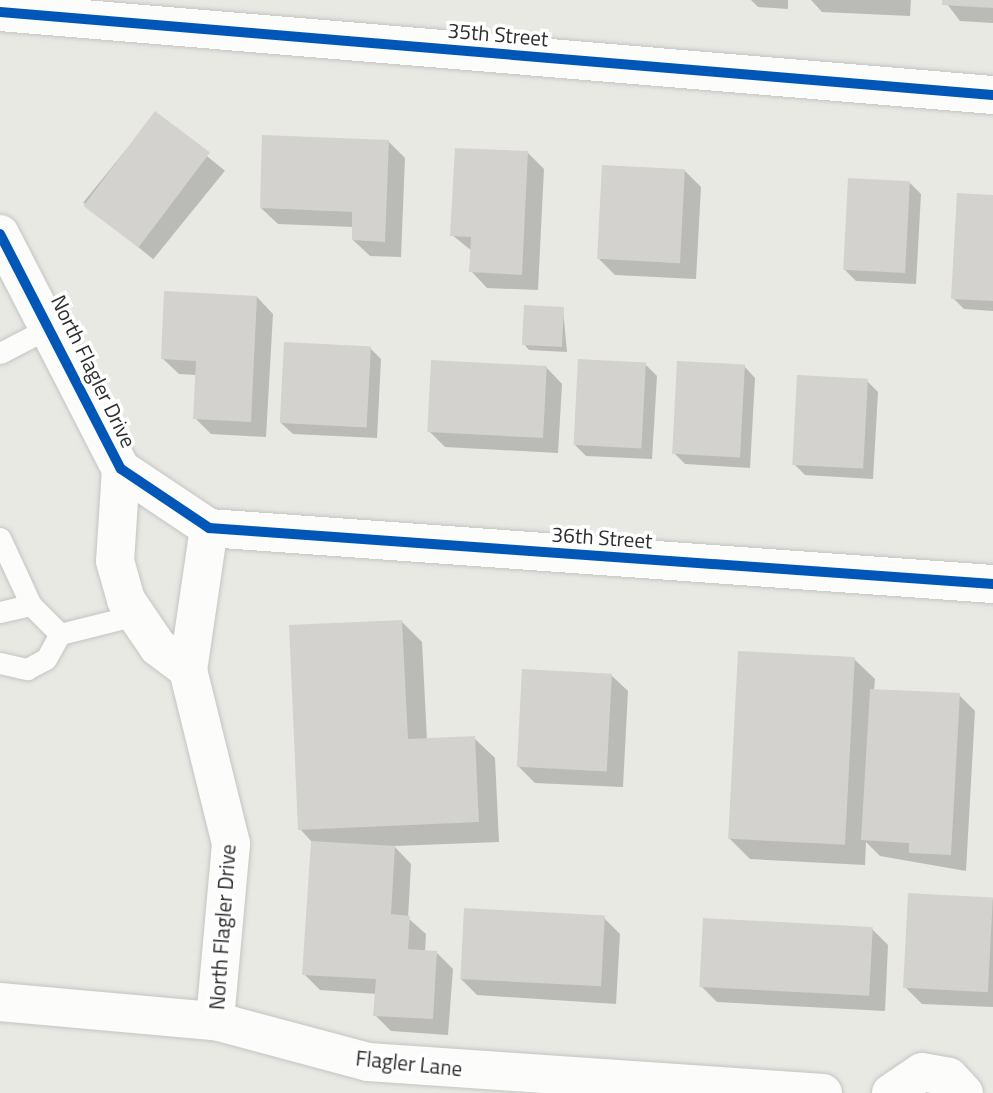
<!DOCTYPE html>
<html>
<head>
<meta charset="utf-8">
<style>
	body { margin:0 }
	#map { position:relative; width:993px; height:1093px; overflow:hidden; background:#e9e9e4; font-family:"Titillium Web",sans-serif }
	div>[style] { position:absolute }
	.shadow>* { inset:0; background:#0003; transform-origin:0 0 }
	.building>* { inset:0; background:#d3d2ce; transform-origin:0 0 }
	.roads { filter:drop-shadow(0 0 2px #c4c4c3) drop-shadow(0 0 2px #c4c4c3) }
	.lane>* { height:21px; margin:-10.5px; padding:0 10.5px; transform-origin:10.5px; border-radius:10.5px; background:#fcfcfb }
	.street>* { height:38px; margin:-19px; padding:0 19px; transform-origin:19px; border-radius:19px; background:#fcfcfb }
	.secondary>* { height:38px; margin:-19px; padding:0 19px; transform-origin:19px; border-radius:19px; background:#fcfcfb }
	.cycleway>* { height:10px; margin:-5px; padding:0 5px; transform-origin:5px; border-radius:5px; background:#0057b8 }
	span { translate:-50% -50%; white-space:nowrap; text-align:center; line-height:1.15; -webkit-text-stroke:7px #fff; paint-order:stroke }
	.street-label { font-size:21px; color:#2d2d2d }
</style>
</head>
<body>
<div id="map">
	<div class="shadow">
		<i style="clip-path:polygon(751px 0,788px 0,788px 9px,758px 7px)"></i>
		<i style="clip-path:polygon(811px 0,911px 0,910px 16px,822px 12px)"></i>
		<i style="clip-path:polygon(944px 0,993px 0,993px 23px,960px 21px)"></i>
		<i style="left:155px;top:114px;width:90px;height:114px;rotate:39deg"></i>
		<i style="clip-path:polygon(388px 141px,405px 158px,401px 257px,370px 256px,353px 240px,354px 227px,278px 224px,261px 208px)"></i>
		<i style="clip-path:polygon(528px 153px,544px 169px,538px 290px,487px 288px,471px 271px,472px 251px,452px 235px)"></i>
		<i style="clip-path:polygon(685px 171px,701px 187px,696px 279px,615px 275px,599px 259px)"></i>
		<i style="clip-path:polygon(910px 183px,921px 194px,916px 284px,856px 281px,845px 270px)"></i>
		<i style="clip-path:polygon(993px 197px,993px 311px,964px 309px,953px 298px)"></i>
		<i style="clip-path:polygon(257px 297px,273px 314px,266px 437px,211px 434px,195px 418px,197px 375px,179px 374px,162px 358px)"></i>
		<i style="clip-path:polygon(563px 309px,567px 352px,529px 350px,524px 344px)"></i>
		<i style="clip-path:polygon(370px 348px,381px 359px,377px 438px,293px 434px,281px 423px)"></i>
		<i style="clip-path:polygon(646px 365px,657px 376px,652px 459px,586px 456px,575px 445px)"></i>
		<i style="clip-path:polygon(744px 366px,755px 378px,750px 468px,685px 464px,674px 453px)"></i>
		<i style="clip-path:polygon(546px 367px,562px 384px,558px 453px,445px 447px,429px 431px)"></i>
		<i style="clip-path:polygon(867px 381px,878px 392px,873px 479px,805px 475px,794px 464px)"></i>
		<i style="clip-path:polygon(402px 622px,422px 642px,427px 740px,474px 738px,495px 758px,499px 842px,394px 846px,411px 864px,408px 918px,426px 934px,425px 952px,437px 953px,453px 969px,448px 1035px,391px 1031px,375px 1015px,377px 994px,320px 990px,304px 974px,312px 842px,300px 829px)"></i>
		<i style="clip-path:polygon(854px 659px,875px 679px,874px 691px,959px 695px,975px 711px,966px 871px,880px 856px,866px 842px,865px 865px,750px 859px,729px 838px)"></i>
		<i style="clip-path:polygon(611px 675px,628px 691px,623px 787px,535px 783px,519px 767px)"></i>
		<i style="clip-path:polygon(993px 899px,993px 1007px,922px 1004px,905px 987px)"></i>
		<i style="clip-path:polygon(604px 918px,620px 934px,616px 1004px,477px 995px,461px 979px)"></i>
		<i style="clip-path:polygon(872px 929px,888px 945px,885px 1011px,717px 1002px,701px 986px)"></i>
	</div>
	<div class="building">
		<i style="clip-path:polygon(942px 0,993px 0,993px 8px,942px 5px)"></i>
		<i style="left:155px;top:111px;width:69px;height:119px;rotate:37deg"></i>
		<i style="clip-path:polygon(262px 135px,389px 140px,385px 242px,352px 240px,352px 212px,260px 208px)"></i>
		<i style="clip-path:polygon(455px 148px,528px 151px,522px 275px,469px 272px,471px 237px,450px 236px)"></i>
		<i style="left:602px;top:165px;width:83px;height:94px;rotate:3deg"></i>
		<i style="left:848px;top:178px;width:62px;height:92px;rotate:3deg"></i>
		<i style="clip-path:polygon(957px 193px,993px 195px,993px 301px,951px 299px)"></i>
		<i style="clip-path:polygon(164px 291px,257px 296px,251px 422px,193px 419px,196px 361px,161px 359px)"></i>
		<i style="left:524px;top:305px;width:40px;height:40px;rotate:3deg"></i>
		<i style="left:284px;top:342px;width:87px;height:81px;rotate:3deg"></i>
		<i style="left:578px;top:359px;width:68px;height:86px;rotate:3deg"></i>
		<i style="left:431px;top:360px;width:116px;height:72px;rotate:3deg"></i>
		<i style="left:677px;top:361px;width:68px;height:93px;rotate:3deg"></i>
		<i style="left:797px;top:375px;width:71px;height:90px;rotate:3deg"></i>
		<i style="clip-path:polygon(402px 620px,408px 739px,475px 736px,479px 822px,298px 830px,289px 625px)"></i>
		<i style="left:738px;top:651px;width:117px;height:188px;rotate:3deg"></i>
		<i style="left:522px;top:669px;width:90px;height:98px;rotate:3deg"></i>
		<i style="clip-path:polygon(870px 689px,960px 693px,951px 855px,909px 853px,909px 843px,861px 840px)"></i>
		<i style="clip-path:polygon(311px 841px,395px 846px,391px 914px,410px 916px,408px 949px,437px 951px,433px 1019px,373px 1016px,376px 979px,302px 975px)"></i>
		<i style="left:908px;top:893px;width:85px;height:95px;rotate:3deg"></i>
		<i style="left:464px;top:908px;width:141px;height:71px;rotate:3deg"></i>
		<i style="left:703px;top:918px;width:170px;height:69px;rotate:3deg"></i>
	</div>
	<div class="roads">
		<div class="lane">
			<i style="left:0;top:353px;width:59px;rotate:-27.4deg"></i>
			<i style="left:0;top:538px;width:74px;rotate:65.2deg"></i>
			<i style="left:31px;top:605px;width:41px;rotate:45deg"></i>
			<i style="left:60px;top:634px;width:78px;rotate:-14deg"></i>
			<i style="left:0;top:612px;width:32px;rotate:-13deg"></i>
			<i style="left:0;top:663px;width:28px;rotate:13deg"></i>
			<i style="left:27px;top:669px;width:21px;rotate:-28deg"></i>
			<i style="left:46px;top:659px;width:29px;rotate:-61deg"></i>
		</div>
		<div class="street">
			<i style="left:0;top:12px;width:996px;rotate:4.78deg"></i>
			<i style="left:121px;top:469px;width:92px;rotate:93.7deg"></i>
			<i style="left:115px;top:561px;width:41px;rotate:74.2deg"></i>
			<i style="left:126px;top:600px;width:57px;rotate:55.8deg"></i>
			<i style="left:158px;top:647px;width:38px;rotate:37deg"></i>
			<i style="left:209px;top:528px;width:144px;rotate:98.4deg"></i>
			<i style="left:188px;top:670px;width:179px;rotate:76.1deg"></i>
			<i style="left:231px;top:844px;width:178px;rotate:95.2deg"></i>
			<i style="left:0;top:1002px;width:216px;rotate:5.1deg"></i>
			<i style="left:215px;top:1021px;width:158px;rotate:15deg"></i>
			<i style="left:368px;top:1062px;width:456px;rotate:3.9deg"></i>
			<i style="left:891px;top:1093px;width:37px;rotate:-34deg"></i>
			<i style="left:922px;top:1072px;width:27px;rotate:10deg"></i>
			<i style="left:949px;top:1077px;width:22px;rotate:47deg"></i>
		</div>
		<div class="secondary">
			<i style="left:0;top:234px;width:264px;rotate:62.8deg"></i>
			<i style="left:121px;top:469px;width:106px;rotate:33.8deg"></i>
			<i style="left:209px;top:528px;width:786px;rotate:4.09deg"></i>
		</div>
	</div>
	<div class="cycleway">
		<i style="left:0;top:12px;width:996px;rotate:4.78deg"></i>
		<i style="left:0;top:234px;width:264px;rotate:62.8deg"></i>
		<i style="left:121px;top:469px;width:106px;rotate:33.8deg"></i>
		<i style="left:209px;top:528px;width:786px;rotate:4.09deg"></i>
	</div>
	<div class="street-label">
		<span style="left:498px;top:34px;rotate:5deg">35th Street</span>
		<span style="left:94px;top:371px;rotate:64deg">North Flagler Drive</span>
		<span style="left:602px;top:537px;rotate:4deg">36th Street</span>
		<span style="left:222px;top:927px;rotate:-86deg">North Flagler Drive</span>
		<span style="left:409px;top:1063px;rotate:6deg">Flagler Lane</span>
	</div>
</div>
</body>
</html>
